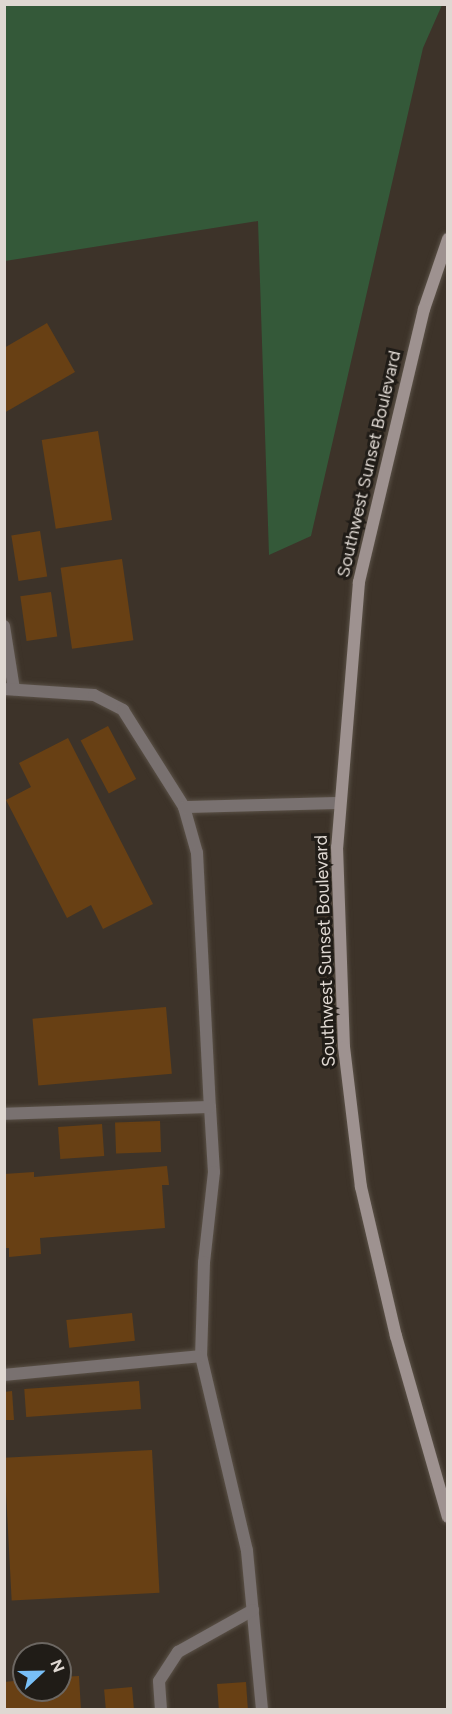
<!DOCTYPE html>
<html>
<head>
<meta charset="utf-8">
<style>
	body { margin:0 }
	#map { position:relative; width:452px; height:1714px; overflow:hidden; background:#3d3329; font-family:Figtree,sans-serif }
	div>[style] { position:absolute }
	.green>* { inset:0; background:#345939 }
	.building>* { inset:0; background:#684014; transform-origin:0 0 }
	.roads { filter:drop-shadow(0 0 2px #5a5147) drop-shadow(0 0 2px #5a5147) }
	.lane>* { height:12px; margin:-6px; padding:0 6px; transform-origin:6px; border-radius:6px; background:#797170 }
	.street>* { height:12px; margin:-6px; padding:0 6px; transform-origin:6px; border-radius:6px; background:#797170 }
	.secondary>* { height:12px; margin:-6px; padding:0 6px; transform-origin:6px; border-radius:6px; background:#9e9290 }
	span { translate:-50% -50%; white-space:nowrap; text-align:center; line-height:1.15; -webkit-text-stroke:6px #201c17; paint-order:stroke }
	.street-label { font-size:18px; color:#dfd8d2 }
	.frame { position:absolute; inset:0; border:6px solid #dfd8d2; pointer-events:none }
	.north { position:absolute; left:12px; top:1642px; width:60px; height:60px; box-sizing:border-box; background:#201c17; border:2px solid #6c6762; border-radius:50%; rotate:68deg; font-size:16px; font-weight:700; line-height:24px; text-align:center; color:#dfd8d2 }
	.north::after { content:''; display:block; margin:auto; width:21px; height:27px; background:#78bff7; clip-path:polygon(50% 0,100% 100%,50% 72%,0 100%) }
</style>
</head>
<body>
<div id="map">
	<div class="green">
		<i style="clip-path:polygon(5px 4px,442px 5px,423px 48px,311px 536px,269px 555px,258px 221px,5px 261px)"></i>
	</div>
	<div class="building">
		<i style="clip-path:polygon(47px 323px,75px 372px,4px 413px,4px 348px)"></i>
		<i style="left:98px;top:431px;width:90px;height:57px;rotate:81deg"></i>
		<i style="left:40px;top:531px;width:46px;height:29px;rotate:81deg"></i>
		<i style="left:122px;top:559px;width:82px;height:62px;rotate:82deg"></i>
		<i style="left:51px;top:592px;width:45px;height:31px;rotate:82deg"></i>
		<i style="left:108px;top:726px;width:60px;height:31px;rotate:62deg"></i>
		<i style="clip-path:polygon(68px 738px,153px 904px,103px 929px,91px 905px,67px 918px,6px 800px,31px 787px,19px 763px)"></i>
		<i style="left:166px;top:1007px;width:67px;height:134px;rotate:85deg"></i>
		<i style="left:160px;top:1121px;width:31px;height:45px;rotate:88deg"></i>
		<i style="left:102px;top:1124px;width:32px;height:44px;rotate:86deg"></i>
		<i style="clip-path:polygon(167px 1166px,169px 1185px,162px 1185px,165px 1228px,40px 1238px,41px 1254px,9px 1257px,9px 1248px,4px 1248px,4px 1174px,34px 1172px,34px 1177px)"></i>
		<i style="left:132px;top:1313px;width:28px;height:66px;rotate:84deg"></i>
		<i style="left:139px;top:1381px;width:28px;height:115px;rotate:86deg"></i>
		<i style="clip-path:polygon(12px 1391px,14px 1420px,4px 1420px,4px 1392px)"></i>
		<i style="left:152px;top:1450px;width:143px;height:148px;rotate:87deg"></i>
		<i style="clip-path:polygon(79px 1676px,81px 1710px,4px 1710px,4px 1682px,24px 1680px,24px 1690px,60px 1690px,60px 1677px)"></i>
		<i style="left:246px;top:1682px;width:28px;height:29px;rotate:86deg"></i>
		<i style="left:132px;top:1687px;width:23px;height:28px;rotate:85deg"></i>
	</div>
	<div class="roads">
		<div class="lane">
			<i style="left:4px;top:626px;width:64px;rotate:81deg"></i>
			<i style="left:210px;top:1107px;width:65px;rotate:86.5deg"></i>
			<i style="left:214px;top:1172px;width:91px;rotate:96.3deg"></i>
			<i style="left:204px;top:1262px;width:94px;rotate:91.8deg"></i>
			<i style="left:201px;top:1356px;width:200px;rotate:76.7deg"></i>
			<i style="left:247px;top:1551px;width:160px;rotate:84.6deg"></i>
			<i style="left:4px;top:1375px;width:198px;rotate:-5.5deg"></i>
			<i style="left:161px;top:1710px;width:29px;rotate:-94deg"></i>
			<i style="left:159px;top:1681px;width:35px;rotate:-57deg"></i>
			<i style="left:178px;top:1652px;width:86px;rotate:-29.2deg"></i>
		</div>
		<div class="street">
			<i style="left:4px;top:689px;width:90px;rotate:3.8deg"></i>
			<i style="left:94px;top:695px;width:33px;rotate:27deg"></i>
			<i style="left:123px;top:710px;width:115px;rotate:57.8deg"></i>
			<i style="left:184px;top:807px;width:48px;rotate:74.2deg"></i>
			<i style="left:197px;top:853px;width:254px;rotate:87.1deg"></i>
			<i style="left:210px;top:1107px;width:206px;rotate:178.1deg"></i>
			<i style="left:184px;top:807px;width:156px;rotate:-1.5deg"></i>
		</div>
		<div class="secondary">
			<i style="left:448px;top:239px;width:74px;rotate:108.9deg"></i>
			<i style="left:424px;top:309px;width:281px;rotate:103.4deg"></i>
			<i style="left:359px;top:582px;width:266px;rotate:94.7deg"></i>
			<i style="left:337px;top:847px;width:200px;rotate:88deg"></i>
			<i style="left:344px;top:1047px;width:141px;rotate:83.1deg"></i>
			<i style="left:361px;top:1187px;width:153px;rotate:76.8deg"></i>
			<i style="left:396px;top:1336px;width:188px;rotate:74deg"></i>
		</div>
	</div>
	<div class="street-label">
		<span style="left:369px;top:464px;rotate:-77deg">Southwest Sunset Boulevard</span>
		<span style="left:325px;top:951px;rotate:-92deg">Southwest Sunset Boulevard</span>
	</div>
	<div class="frame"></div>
	<div class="north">N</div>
</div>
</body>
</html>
